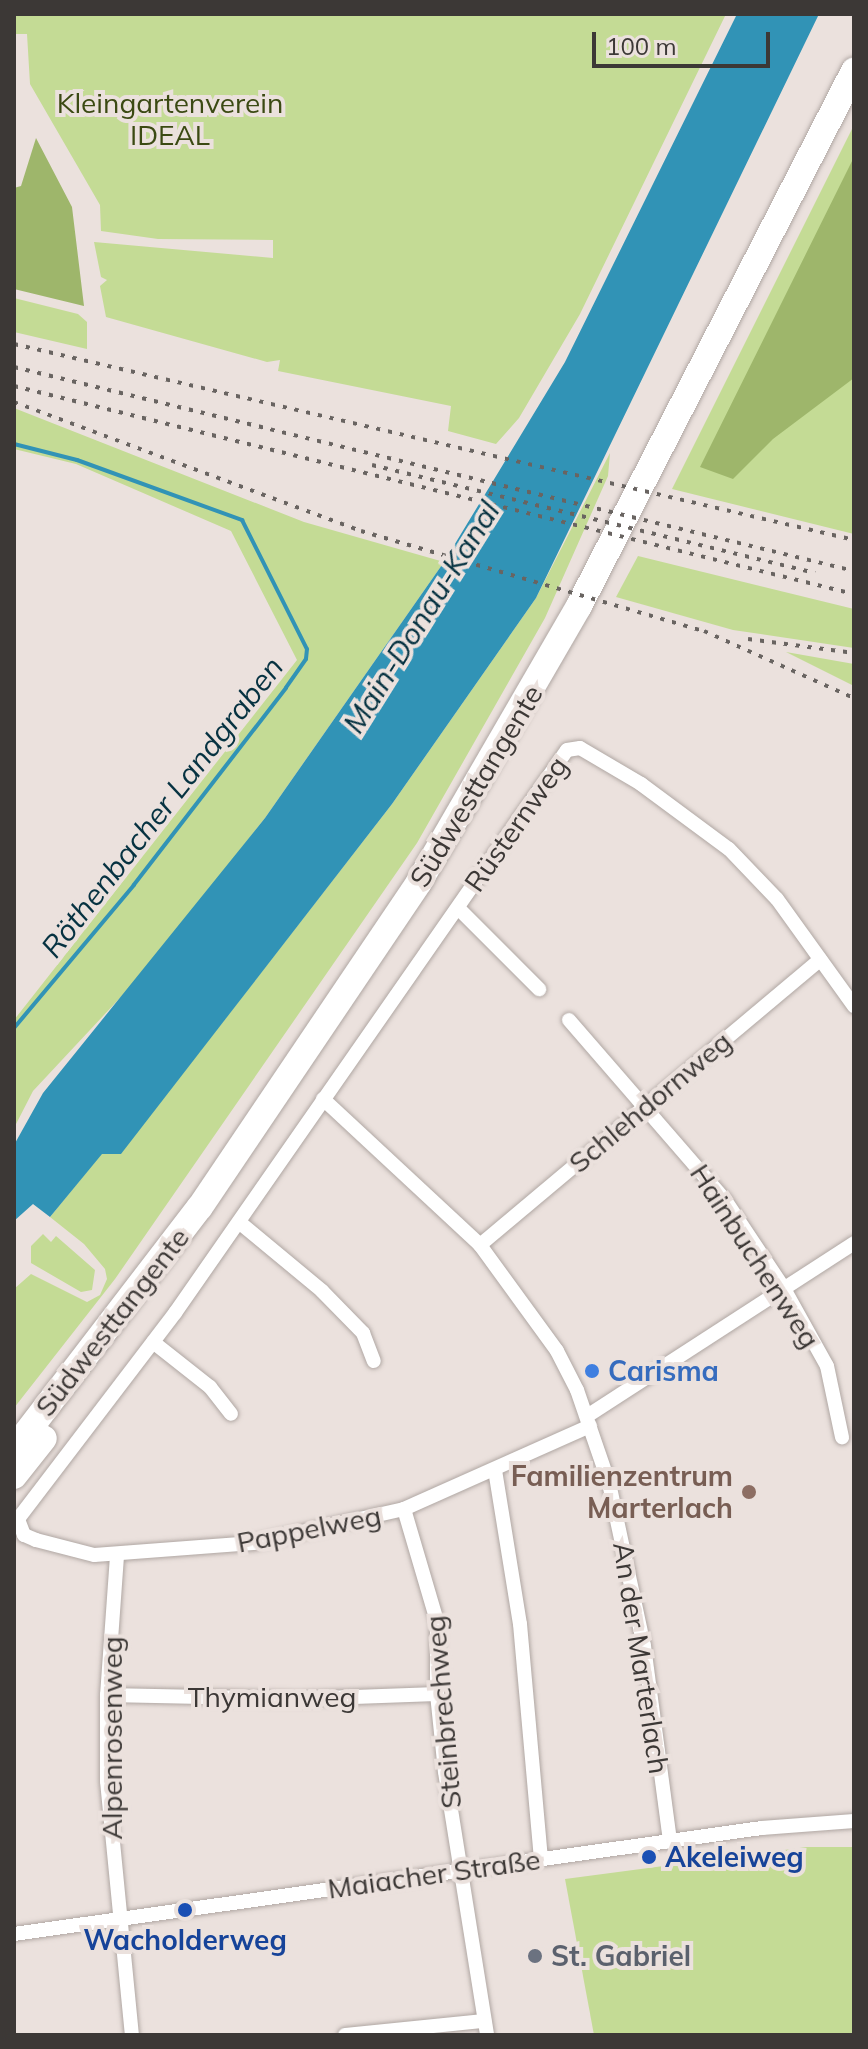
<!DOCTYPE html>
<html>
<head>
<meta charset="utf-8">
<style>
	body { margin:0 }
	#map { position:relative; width:868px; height:2049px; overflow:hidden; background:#ebe1dd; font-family:Mulish,sans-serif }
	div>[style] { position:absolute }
	.green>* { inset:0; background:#c4db95 }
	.forest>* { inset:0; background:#9eb66b }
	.water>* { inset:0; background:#3193b6 }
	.stream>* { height:4px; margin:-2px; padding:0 2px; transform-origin:2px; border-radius:2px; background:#3193b6 }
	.roads { filter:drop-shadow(0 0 2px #b0a7a3) drop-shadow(0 0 2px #b0a7a3) }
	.street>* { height:14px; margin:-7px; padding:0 7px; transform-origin:7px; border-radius:7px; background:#fff }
	.highway>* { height:26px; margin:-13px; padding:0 13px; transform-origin:13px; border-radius:13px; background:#fff }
	.rail>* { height:4px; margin-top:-2px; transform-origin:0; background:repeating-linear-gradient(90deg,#696461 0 4px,transparent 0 12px) }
	.dots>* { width:22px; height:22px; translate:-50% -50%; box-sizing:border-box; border:4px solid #ebe1dd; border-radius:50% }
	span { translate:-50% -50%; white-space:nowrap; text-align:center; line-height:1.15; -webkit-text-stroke:8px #ebe1dd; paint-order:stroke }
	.park-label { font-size:28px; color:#3b4a13 }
	.street-label { font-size:28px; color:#3c3836 }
	.shop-label { font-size:28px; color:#366cbe; font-weight:700 }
	.left { translate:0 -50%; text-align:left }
	.education-label { font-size:28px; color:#785e54; font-weight:700 }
	.right { translate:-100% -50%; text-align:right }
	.transit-label { font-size:28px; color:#164399; font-weight:700 }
	.worship-label { font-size:28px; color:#5b616d; font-weight:700 }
	.water-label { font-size:30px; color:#063241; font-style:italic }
	.frame { position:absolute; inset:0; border:16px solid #3c3836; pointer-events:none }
	.scale { position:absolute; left:592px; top:32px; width:178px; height:36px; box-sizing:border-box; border:4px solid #3c3836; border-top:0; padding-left:10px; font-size:24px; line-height:28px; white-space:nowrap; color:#3c3836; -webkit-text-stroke:6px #ebe1dd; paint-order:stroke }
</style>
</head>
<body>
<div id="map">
	<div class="green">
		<i style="clip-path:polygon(14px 14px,726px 14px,580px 314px,519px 418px,496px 444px,448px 431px,451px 406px,278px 371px,280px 360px,267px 362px,106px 317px,100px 286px,107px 280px,101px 277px,94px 242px,273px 258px,273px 240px,158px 239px,101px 231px,100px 205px,30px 84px,27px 34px,14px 34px)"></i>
		<i style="clip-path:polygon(854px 125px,854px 534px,672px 489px)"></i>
		<i style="clip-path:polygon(14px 298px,78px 314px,87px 322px,87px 349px,14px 332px)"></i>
		<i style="clip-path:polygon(14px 408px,304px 522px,444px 562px,265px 818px,146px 970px,33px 1091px,14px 1128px,14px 1020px,297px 660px,231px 531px,76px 464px,14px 449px)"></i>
		<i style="clip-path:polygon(610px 453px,608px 476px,545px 618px,417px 843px,115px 1279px,14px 1408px,14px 1289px,31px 1274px,87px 1302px,100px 1295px,107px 1279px,105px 1269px,84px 1244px,50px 1217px,102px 1153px,121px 1153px,392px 804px,536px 598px)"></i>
		<i style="clip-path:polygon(638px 556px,854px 609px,854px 648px,733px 630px,616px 597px)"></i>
		<i style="clip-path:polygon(786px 652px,854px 664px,854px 686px)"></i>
		<i style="clip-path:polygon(43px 1234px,51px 1242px,56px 1236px,95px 1270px,92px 1290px,81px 1292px,31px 1263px,31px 1246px)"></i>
		<i style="clip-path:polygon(807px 1847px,854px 1847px,854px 2035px,594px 2035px,565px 1879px)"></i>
	</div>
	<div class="forest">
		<i style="clip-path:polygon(36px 138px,72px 207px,84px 306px,14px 289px,14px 188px,21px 186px)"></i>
		<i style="clip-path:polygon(854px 157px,854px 378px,773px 439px,733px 479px,700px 467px)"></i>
	</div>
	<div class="water">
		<i style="clip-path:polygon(737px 14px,819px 14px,536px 598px,392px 804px,121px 1154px,102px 1154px,50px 1217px,33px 1204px,14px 1221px,14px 1145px,43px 1093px,265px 818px,444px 562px,565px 362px)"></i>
	</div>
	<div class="stream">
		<i style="left:14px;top:444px;width:65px;rotate:14.3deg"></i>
		<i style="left:77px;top:460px;width:176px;rotate:20deg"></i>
		<i style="left:242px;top:520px;width:144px;rotate:63.3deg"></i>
		<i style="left:307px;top:649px;width:10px;rotate:96deg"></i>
		<i style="left:306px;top:659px;width:35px;rotate:125deg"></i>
		<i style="left:286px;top:688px;width:249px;rotate:127.7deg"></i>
		<i style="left:134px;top:885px;width:187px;rotate:130deg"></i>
	</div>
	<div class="roads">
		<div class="street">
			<i style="left:458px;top:908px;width:115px;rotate:45deg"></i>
			<i style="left:569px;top:1020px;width:238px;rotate:49.1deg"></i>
			<i style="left:725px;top:1200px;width:105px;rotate:56.3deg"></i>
			<i style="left:783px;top:1287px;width:90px;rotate:60.9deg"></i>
			<i style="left:827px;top:1366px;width:73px;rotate:78.1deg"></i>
			<i style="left:323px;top:1099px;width:214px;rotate:42.9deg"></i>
			<i style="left:480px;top:1245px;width:131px;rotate:54deg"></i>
			<i style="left:557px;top:1351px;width:44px;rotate:62.9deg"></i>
			<i style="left:577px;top:1390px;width:98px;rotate:71deg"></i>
			<i style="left:609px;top:1483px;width:167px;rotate:77.9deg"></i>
			<i style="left:644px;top:1646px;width:198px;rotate:82.4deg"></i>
			<i style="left:239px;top:1222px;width:108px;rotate:39.7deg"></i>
			<i style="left:322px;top:1291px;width:59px;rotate:45.7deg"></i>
			<i style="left:363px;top:1333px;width:30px;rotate:69deg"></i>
			<i style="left:480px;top:1245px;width:444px;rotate:-40deg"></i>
			<i style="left:153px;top:1342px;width:73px;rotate:38.3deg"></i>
			<i style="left:210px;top:1387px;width:34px;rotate:52deg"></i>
			<i style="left:587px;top:1416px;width:318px;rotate:-32.9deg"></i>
			<i style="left:590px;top:1426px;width:204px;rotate:156deg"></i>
			<i style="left:404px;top:1509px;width:155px;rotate:167.3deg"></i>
			<i style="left:253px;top:1543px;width:159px;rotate:175.7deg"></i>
			<i style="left:94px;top:1555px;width:60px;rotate:-165.5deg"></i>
			<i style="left:36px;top:1540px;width:13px;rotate:-157deg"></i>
			<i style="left:24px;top:1535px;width:17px;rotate:-111deg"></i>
			<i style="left:18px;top:1519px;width:259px;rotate:-52.7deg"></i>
			<i style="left:175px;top:1313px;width:686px;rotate:-55.15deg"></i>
			<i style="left:567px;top:750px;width:13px;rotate:-9deg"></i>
			<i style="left:580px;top:748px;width:71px;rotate:30.5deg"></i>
			<i style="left:641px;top:784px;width:109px;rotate:36.5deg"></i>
			<i style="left:729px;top:849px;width:69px;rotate:46.2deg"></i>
			<i style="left:777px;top:899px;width:132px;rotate:54.3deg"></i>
			<i style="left:495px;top:1470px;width:156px;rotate:80.8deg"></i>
			<i style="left:520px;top:1624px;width:236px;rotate:84.9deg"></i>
			<i style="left:404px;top:1509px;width:117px;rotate:73.6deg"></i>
			<i style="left:437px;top:1621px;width:73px;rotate:90deg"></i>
			<i style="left:437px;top:1694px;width:78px;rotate:84.1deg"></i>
			<i style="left:445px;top:1772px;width:266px;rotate:80.9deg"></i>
			<i style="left:117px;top:1556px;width:139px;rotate:94.1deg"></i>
			<i style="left:107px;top:1695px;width:86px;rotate:90deg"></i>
			<i style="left:107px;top:1781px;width:255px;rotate:84.4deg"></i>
			<i style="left:107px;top:1695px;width:192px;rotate:1.2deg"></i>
			<i style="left:299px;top:1699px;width:138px;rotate:-2.1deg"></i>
			<i style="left:14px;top:1934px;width:755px;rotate:-8.07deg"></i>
			<i style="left:762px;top:1828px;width:92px;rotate:-4.4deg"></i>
			<i style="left:345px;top:2035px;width:140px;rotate:-5.8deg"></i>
		</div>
		<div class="highway">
			<i style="left:14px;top:1449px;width:305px;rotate:-52.5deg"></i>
			<i style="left:200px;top:1207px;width:392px;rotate:-56deg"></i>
			<i style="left:419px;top:882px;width:319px;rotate:-59.9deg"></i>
			<i style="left:579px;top:606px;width:602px;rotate:-62.8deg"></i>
			<i style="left:14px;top:1476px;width:48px;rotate:-51.7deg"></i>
		</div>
	</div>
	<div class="rail">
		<i style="left:14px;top:344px;width:863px;rotate:13.13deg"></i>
		<i style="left:14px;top:367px;width:864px;rotate:13.65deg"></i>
		<i style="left:14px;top:386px;width:865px;rotate:13.91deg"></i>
		<i style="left:14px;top:402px;width:370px;rotate:20.4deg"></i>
		<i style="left:361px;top:531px;width:357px;rotate:16.3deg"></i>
		<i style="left:704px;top:631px;width:164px;rotate:24.1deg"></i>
		<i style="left:372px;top:465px;width:456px;rotate:13.7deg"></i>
		<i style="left:748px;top:639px;width:107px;rotate:7.5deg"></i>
	</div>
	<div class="dots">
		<i style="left:592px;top:1371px;background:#3f7fe0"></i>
		<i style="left:749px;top:1492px;background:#8d6e63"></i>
		<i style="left:649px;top:1857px;background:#1a4fb4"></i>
		<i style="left:185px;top:1910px;background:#1a4fb4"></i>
		<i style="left:535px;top:1956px;background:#6b7280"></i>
	</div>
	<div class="park-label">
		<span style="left:170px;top:119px">Kleingartenverein<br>IDEAL</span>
	</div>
	<div class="street-label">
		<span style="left:476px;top:786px;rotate:-59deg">Südwesttangente</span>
		<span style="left:516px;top:824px;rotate:-55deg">Rüsternweg</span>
		<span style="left:650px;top:1102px;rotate:-40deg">Schlehdornweg</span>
		<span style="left:755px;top:1256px;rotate:57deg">Hainbuchenweg</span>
		<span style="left:112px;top:1322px;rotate:-52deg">Südwesttangente</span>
		<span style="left:309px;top:1529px;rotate:-11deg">Pappelweg</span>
		<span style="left:641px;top:1658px;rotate:81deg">An der Marterlach</span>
		<span style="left:272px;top:1697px">Thymianweg</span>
		<span style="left:443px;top:1712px;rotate:-95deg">Steinbrechweg</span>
		<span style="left:112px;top:1738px;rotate:-90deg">Alpenrosenweg</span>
		<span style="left:434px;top:1874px;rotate:-8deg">Maiacher Straße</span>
	</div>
	<div class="shop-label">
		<span class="left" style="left:608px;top:1371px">Carisma</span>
	</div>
	<div class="education-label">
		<span class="right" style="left:733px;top:1492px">Familienzentrum<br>Marterlach</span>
	</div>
	<div class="transit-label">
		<span class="left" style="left:665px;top:1857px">Akeleiweg</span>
		<span style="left:185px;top:1940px">Wacholderweg</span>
	</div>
	<div class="worship-label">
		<span class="left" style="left:551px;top:1956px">St. Gabriel</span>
	</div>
	<div class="water-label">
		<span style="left:421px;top:617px;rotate:-58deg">Main-Donau-Kanal</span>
		<span style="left:162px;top:807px;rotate:-52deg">Röthenbacher Landgraben</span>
	</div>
	<div class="frame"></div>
	<div class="scale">100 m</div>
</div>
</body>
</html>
